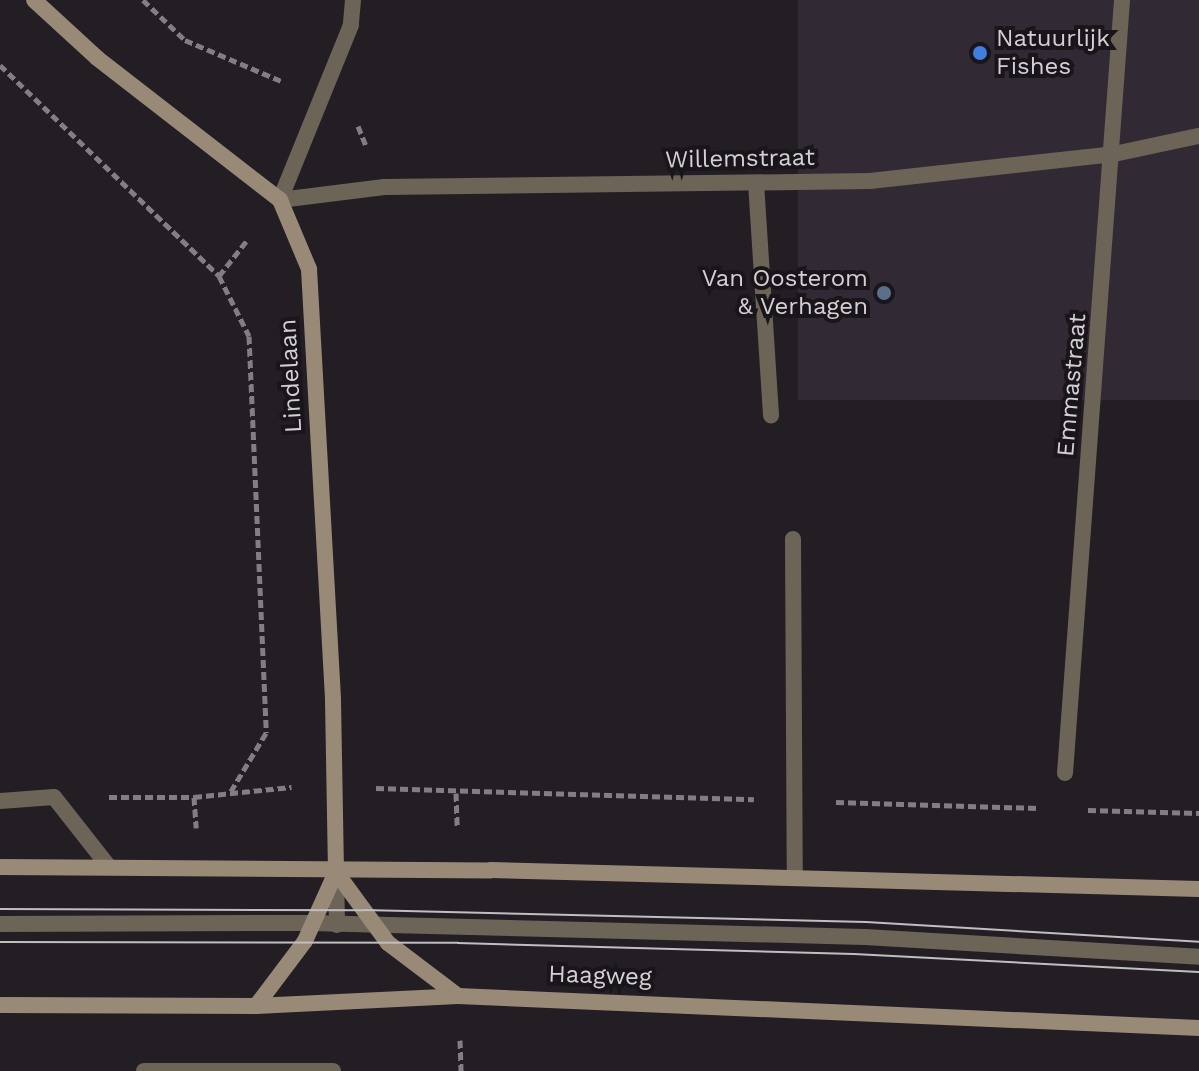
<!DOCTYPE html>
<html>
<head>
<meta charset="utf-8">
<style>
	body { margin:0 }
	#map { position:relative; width:1199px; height:1071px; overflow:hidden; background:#231e24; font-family:"Work Sans",sans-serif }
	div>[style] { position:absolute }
	.built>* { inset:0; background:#312933; transform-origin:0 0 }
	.path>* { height:5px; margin-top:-2.5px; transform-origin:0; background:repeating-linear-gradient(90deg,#827e83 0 8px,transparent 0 12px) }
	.service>* { height:16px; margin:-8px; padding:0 8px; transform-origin:8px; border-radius:8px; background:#6d6458 }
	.minor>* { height:16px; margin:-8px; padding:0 8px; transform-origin:8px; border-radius:8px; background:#6d6458 }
	.secondary>* { height:16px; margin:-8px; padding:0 8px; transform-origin:8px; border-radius:8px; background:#998a78 }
	.tram>* { height:2px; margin:-1px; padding:0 1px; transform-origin:1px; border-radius:1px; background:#c1bec2 }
	.dots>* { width:22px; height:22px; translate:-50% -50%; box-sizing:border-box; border:4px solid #19151a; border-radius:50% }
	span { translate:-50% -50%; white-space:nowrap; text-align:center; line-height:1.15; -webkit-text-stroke:8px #19151a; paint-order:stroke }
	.poi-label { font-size:24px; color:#d3d0d4 }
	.left { translate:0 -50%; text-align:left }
	.right { translate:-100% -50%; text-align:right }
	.street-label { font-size:24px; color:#d3d0d4 }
</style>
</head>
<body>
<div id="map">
	<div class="built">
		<i style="left:798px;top:0;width:401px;height:400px"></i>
	</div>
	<div class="path">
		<i style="left:143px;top:0;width:58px;rotate:43.6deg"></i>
		<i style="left:185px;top:40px;width:104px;rotate:23.1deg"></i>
		<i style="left:0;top:65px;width:304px;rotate:43.9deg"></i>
		<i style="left:219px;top:276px;width:67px;rotate:63.4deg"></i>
		<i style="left:249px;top:336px;width:397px;rotate:87.5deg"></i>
		<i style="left:266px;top:733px;width:68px;rotate:121.1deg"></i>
		<i style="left:358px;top:126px;width:22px;rotate:68deg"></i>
		<i style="left:219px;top:276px;width:47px;rotate:-51.9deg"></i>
		<i style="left:376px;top:788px;width:378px;rotate:1.7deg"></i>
		<i style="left:456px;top:793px;width:33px;rotate:88deg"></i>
		<i style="left:109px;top:797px;width:85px"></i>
		<i style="left:194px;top:797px;width:98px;rotate:-5.9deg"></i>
		<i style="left:194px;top:797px;width:31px;rotate:86deg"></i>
		<i style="left:836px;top:802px;width:202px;rotate:1.7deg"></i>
		<i style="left:1088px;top:810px;width:111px;rotate:1.5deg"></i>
		<i style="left:460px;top:1040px;width:31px;rotate:88deg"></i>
	</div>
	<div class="service">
		<i style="left:756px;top:183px;width:233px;rotate:86.3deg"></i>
		<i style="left:793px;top:539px;width:339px;rotate:89.7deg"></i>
		<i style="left:336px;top:872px;width:53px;rotate:88.9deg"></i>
		<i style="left:0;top:924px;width:310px;rotate:-0.2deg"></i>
		<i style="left:310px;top:923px;width:555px;rotate:1.44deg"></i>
		<i style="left:865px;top:937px;width:335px;rotate:3.4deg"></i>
	</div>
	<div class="minor">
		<i style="left:353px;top:0;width:25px;rotate:95deg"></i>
		<i style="left:351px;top:25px;width:189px;rotate:112.1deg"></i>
		<i style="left:280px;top:200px;width:105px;rotate:-7.1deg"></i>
		<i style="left:384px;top:187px;width:486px;rotate:-0.7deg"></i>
		<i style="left:870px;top:181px;width:245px;rotate:-6.3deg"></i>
		<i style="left:1114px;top:154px;width:87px;rotate:-12deg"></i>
		<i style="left:1065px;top:773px;width:775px;rotate:-85.78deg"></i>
		<i style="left:0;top:801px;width:54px;rotate:-4.2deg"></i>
		<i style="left:54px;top:797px;width:89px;rotate:51.8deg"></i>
		<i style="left:144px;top:1071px;width:189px"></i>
	</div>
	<div class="secondary">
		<i style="left:34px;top:0;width:86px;rotate:42.6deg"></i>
		<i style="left:97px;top:58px;width:232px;rotate:37.8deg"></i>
		<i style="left:280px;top:200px;width:75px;rotate:67.2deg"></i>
		<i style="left:309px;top:269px;width:432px;rotate:86.8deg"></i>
		<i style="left:333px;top:700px;width:172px;rotate:89deg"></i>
		<i style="left:336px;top:872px;width:76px;rotate:114.2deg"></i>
		<i style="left:305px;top:941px;width:81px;rotate:127deg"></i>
		<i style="left:0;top:867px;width:491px;rotate:0.4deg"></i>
		<i style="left:491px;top:870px;width:708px;rotate:1.54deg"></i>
		<i style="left:336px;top:872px;width:88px;rotate:53.8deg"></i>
		<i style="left:388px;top:943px;width:88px;rotate:37.1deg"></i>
		<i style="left:0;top:1005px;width:256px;rotate:0.2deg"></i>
		<i style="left:256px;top:1006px;width:202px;rotate:-2.8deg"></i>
		<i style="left:458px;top:996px;width:742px;rotate:2.47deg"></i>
	</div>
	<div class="tram">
		<i style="left:0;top:909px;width:364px;rotate:0.2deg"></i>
		<i style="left:364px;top:910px;width:502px;rotate:1.37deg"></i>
		<i style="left:866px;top:922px;width:334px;rotate:3.4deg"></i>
		<i style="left:0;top:942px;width:458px;rotate:0.1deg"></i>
		<i style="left:458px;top:943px;width:396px;rotate:1.6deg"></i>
		<i style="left:854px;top:954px;width:345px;rotate:3deg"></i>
	</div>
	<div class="dots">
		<i style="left:980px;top:53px;background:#3f7fe0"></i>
		<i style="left:884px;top:293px;background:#5c6f8a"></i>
	</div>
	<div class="poi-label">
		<span class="left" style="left:996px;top:53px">Natuurlijk<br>Fishes</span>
		<span class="right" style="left:868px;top:293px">Van Oosterom<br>&amp; Verhagen</span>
	</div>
	<div class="street-label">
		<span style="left:740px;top:159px;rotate:-1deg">Willemstraat</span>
		<span style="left:291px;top:376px;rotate:-93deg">Lindelaan</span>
		<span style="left:1072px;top:385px;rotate:-85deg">Emmastraat</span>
		<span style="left:600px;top:976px;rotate:2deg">Haagweg</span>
	</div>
</div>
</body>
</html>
